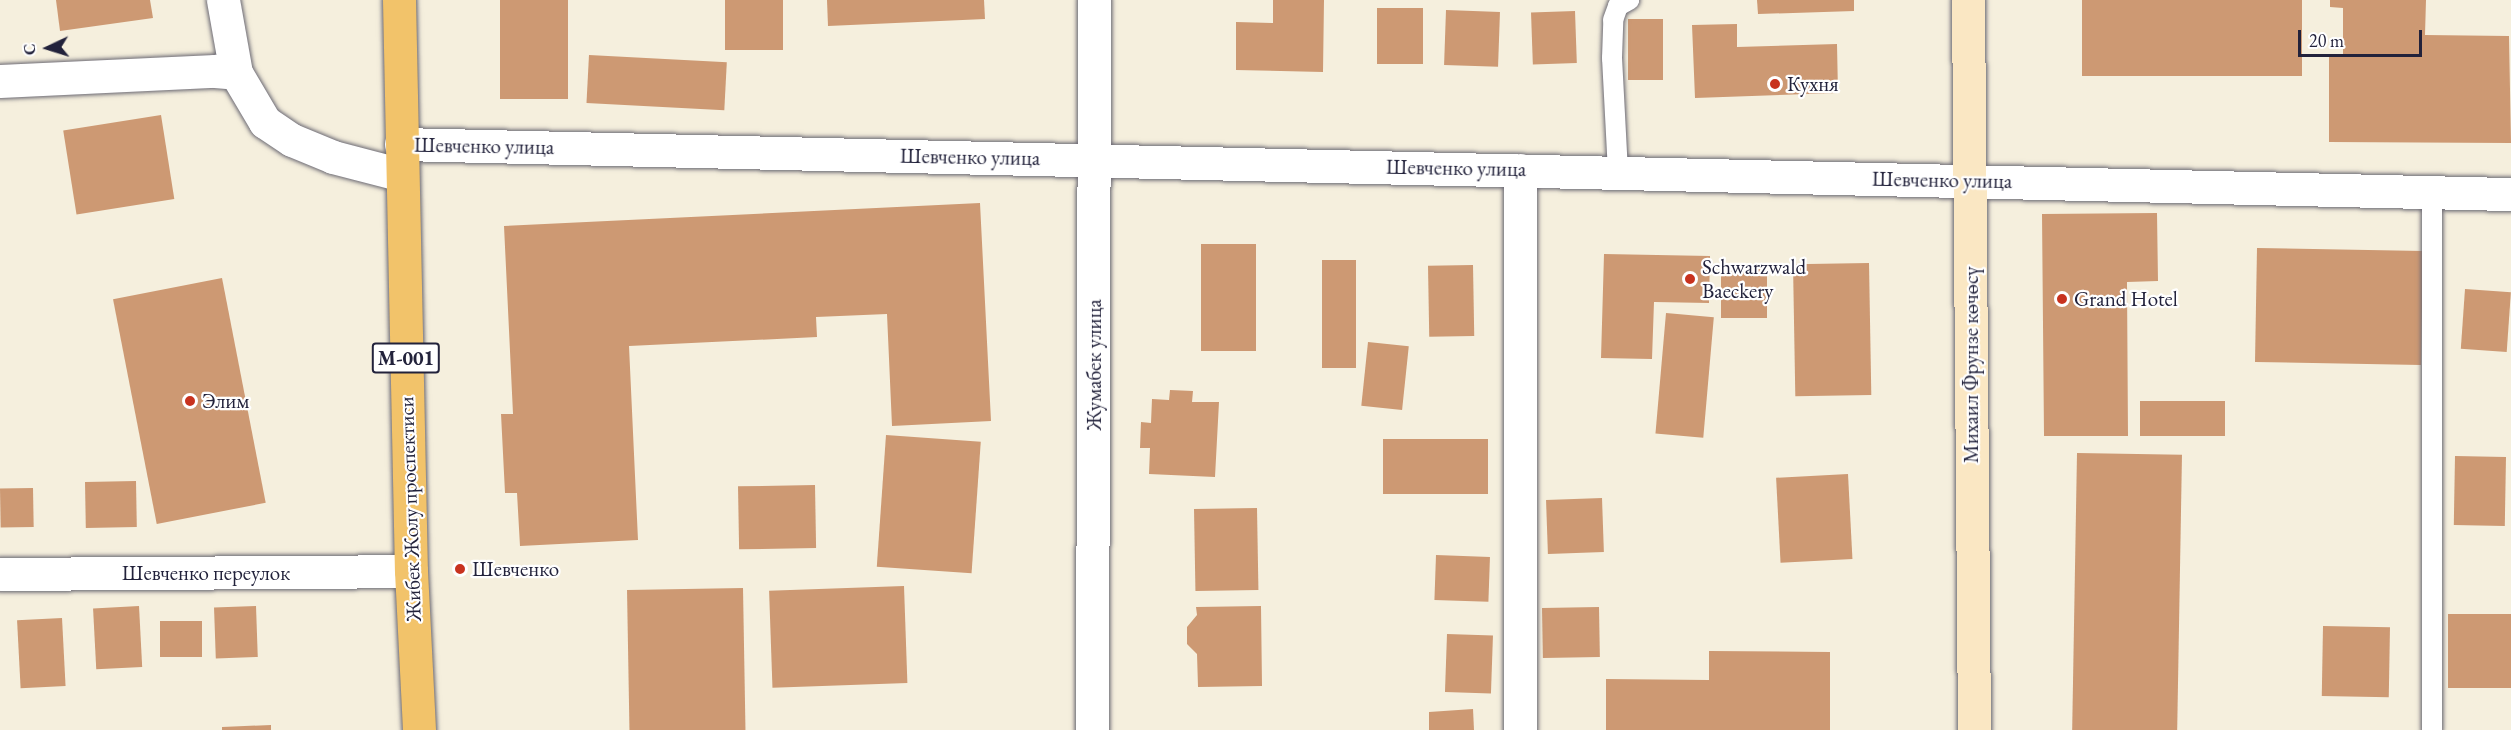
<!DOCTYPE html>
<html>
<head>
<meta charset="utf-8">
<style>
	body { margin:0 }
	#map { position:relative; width:2511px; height:730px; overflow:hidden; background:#f5efdd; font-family:"EB Garamond",serif }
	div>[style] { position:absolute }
	.building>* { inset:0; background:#cd9973; transform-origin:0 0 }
	.roads { filter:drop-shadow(0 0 2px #6c6a74) drop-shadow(0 0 2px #6c6a74) }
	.lane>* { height:20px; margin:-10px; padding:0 10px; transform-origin:10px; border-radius:10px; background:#fff }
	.street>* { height:33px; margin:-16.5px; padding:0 16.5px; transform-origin:16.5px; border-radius:16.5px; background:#fff }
	.secondary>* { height:33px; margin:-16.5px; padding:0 16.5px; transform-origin:16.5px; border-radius:16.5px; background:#fae7c3 }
	.primary>* { height:33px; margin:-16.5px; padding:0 16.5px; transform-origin:16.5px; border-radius:16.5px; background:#f2c36a }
	.dots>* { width:16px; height:16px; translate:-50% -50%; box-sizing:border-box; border:3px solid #fff; border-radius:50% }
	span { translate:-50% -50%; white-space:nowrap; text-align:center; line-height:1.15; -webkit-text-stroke:4.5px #fff; paint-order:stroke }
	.shield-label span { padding:2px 4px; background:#fff; border:2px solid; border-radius:4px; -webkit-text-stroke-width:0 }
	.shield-label { font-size:20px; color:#22223b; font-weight:700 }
	.poi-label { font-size:21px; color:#22223b }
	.left { translate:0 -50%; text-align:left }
	.street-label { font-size:21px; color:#22223b }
	.north { position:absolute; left:18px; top:18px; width:60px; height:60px; -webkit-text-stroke:4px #fff; paint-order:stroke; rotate:266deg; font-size:16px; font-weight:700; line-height:24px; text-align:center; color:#22223b }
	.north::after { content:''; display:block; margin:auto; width:21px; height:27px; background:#22223b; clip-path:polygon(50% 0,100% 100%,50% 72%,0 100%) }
	.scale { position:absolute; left:2298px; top:30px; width:124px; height:27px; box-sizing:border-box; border:3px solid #22223b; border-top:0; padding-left:8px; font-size:18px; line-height:21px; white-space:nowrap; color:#22223b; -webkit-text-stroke:4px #fff; paint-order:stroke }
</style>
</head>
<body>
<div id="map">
	<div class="building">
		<i style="clip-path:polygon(56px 0,150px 0,153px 18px,60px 31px)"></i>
		<i style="left:500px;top:0;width:68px;height:99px"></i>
		<i style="left:725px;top:0;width:58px;height:50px"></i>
		<i style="clip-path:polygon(827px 0,984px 0,985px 19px,828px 26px)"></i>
		<i style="clip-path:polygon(1273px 0,1324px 0,1323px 72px,1236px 70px,1236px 22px,1273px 23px)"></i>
		<i style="clip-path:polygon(1757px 0,1854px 0,1854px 11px,1758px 14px)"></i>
		<i style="left:2082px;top:0;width:220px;height:76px"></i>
		<i style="clip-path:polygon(2330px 0,2426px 0,2425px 35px,2509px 36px,2511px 143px,2329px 142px,2329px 54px,2343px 54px,2343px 8px,2330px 7px)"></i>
		<i style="left:1377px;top:8px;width:46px;height:56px"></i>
		<i style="left:1446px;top:10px;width:54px;height:55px;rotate:2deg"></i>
		<i style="left:1575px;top:11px;width:52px;height:44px;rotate:88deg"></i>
		<i style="left:1628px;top:19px;width:35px;height:61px"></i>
		<i style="clip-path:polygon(1737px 24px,1737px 47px,1837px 44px,1838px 93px,1695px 98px,1692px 25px)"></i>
		<i style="left:589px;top:55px;width:138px;height:48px;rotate:3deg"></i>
		<i style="left:161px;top:115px;width:85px;height:99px;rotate:81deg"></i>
		<i style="clip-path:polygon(980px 203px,991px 421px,892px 426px,887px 314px,816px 317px,817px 337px,629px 346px,638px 540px,520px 546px,517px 493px,505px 493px,501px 414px,513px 414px,504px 226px)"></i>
		<i style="clip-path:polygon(2157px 213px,2158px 281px,2127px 282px,2128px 436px,2044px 436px,2042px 214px)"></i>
		<i style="left:1201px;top:244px;width:55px;height:107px"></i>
		<i style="left:2257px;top:248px;width:166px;height:114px;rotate:1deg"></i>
		<i style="clip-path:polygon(1604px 254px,1710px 256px,1709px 303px,1654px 302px,1652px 359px,1601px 358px)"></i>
		<i style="left:1322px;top:260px;width:34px;height:108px"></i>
		<i style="left:1869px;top:263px;width:132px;height:76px;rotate:89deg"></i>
		<i style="left:1473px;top:265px;width:71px;height:45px;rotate:89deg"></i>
		<i style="left:1721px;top:265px;width:46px;height:53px"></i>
		<i style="left:222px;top:278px;width:229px;height:111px;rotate:79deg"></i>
		<i style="left:2465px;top:289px;width:46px;height:60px;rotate:4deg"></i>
		<i style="left:1666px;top:313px;width:48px;height:121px;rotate:5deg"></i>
		<i style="left:1368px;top:342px;width:41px;height:64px;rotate:6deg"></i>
		<i style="clip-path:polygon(1170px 390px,1193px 391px,1192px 402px,1219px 402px,1215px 477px,1149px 474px,1150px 448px,1140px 448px,1141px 422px,1151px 423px,1152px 399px,1169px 400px)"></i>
		<i style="left:2140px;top:401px;width:85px;height:35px"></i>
		<i style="left:886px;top:435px;width:95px;height:132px;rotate:4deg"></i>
		<i style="left:1383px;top:439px;width:105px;height:55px"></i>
		<i style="left:2077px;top:453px;width:105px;height:277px;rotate:1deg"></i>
		<i style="left:2455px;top:456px;width:51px;height:69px;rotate:1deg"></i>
		<i style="left:1848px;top:474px;width:85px;height:72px;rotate:87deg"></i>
		<i style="left:136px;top:481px;width:46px;height:51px;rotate:89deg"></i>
		<i style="left:815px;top:485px;width:63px;height:77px;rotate:89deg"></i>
		<i style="left:33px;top:488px;width:39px;height:33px;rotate:89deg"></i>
		<i style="left:1602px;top:498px;width:54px;height:56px;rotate:88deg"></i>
		<i style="left:1257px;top:508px;width:82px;height:63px;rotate:89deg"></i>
		<i style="left:1436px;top:555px;width:54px;height:45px;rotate:2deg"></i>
		<i style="left:904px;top:586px;width:97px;height:135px;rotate:88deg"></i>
		<i style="left:743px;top:588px;width:142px;height:116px;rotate:89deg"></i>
		<i style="left:139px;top:606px;width:61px;height:46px;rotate:87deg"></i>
		<i style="left:256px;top:606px;width:51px;height:42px;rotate:88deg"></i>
		<i style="clip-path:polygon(1261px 606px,1262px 686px,1198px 687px,1197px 654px,1187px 644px,1187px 627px,1197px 615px,1196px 607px)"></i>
		<i style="left:1599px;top:607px;width:50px;height:57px;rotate:89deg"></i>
		<i style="left:2448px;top:614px;width:63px;height:74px"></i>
		<i style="left:62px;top:618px;width:68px;height:45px;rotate:87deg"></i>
		<i style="left:202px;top:621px;width:36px;height:42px;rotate:90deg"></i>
		<i style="left:2323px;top:626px;width:67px;height:70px;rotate:1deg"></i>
		<i style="left:1447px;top:634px;width:46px;height:58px;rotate:2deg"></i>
		<i style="clip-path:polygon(1709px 651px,1830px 652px,1830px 730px,1606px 730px,1606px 679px,1709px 680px)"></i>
		<i style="clip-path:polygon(1473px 709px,1474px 730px,1429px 730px,1429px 712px)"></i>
		<i style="clip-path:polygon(271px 725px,271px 730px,222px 730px,222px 727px)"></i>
	</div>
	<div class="roads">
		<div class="lane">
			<i style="left:1618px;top:172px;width:114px;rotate:-93deg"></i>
			<i style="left:1612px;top:58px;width:38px;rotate:-88deg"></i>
			<i style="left:1613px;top:20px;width:15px;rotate:-70deg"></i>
			<i style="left:1618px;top:6px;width:13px;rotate:-29deg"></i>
			<i style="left:2432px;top:730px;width:538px;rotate:-90deg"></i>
		</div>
		<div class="street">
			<i style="left:223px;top:0;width:74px;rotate:79.9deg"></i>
			<i style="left:0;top:81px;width:215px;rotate:-2.7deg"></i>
			<i style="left:215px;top:71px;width:21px;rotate:5deg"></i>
			<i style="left:236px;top:73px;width:57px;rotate:59.4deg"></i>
			<i style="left:265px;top:122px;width:32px;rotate:34deg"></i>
			<i style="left:292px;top:140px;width:44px;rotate:22.5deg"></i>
			<i style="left:333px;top:157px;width:71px;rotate:14.6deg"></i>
			<i style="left:401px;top:144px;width:2111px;rotate:1.36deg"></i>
			<i style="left:0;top:574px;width:411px;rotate:-0.4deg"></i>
			<i style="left:1092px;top:730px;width:730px;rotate:-89.84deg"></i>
			<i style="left:1520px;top:730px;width:560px;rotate:-90deg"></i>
		</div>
		<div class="secondary">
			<i style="left:1968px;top:0;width:730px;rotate:89.53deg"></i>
		</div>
		<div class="primary">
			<i style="left:399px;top:0;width:571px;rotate:88.8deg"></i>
			<i style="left:411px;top:571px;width:159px;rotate:87.1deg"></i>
		</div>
	</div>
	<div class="dots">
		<i style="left:1775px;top:84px;background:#c8321e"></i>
		<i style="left:1690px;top:279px;background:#c8321e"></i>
		<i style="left:2062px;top:299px;background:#c8321e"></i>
		<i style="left:190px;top:401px;background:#c8321e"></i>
		<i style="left:460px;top:569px;background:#c8321e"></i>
	</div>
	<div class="shield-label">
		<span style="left:406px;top:358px">М-001</span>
	</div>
	<div class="poi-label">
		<span class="left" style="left:1787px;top:84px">Кухня</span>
		<span class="left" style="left:1702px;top:279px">Schwarzwald<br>Baeckery</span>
		<span class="left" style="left:2074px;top:299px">Grand Hotel</span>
		<span class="left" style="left:202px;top:401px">Элим</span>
		<span class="left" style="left:472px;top:569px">Шевченко</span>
	</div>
	<div class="street-label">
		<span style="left:484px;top:146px;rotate:1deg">Шевченко улица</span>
		<span style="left:970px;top:157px;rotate:1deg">Шевченко улица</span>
		<span style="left:1456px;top:168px;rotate:1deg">Шевченко улица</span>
		<span style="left:1942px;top:180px;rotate:1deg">Шевченко улица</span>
		<span style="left:1094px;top:365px;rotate:-90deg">Жумабек улица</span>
		<span style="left:1971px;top:365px;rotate:-90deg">Михаил Фрунзе көчөсү</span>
		<span style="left:410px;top:509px;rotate:-92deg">Жибек Жолу проспектиси</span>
		<span style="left:206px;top:573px">Шевченко переулок</span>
	</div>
	<div class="north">С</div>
	<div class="scale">20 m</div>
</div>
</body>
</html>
